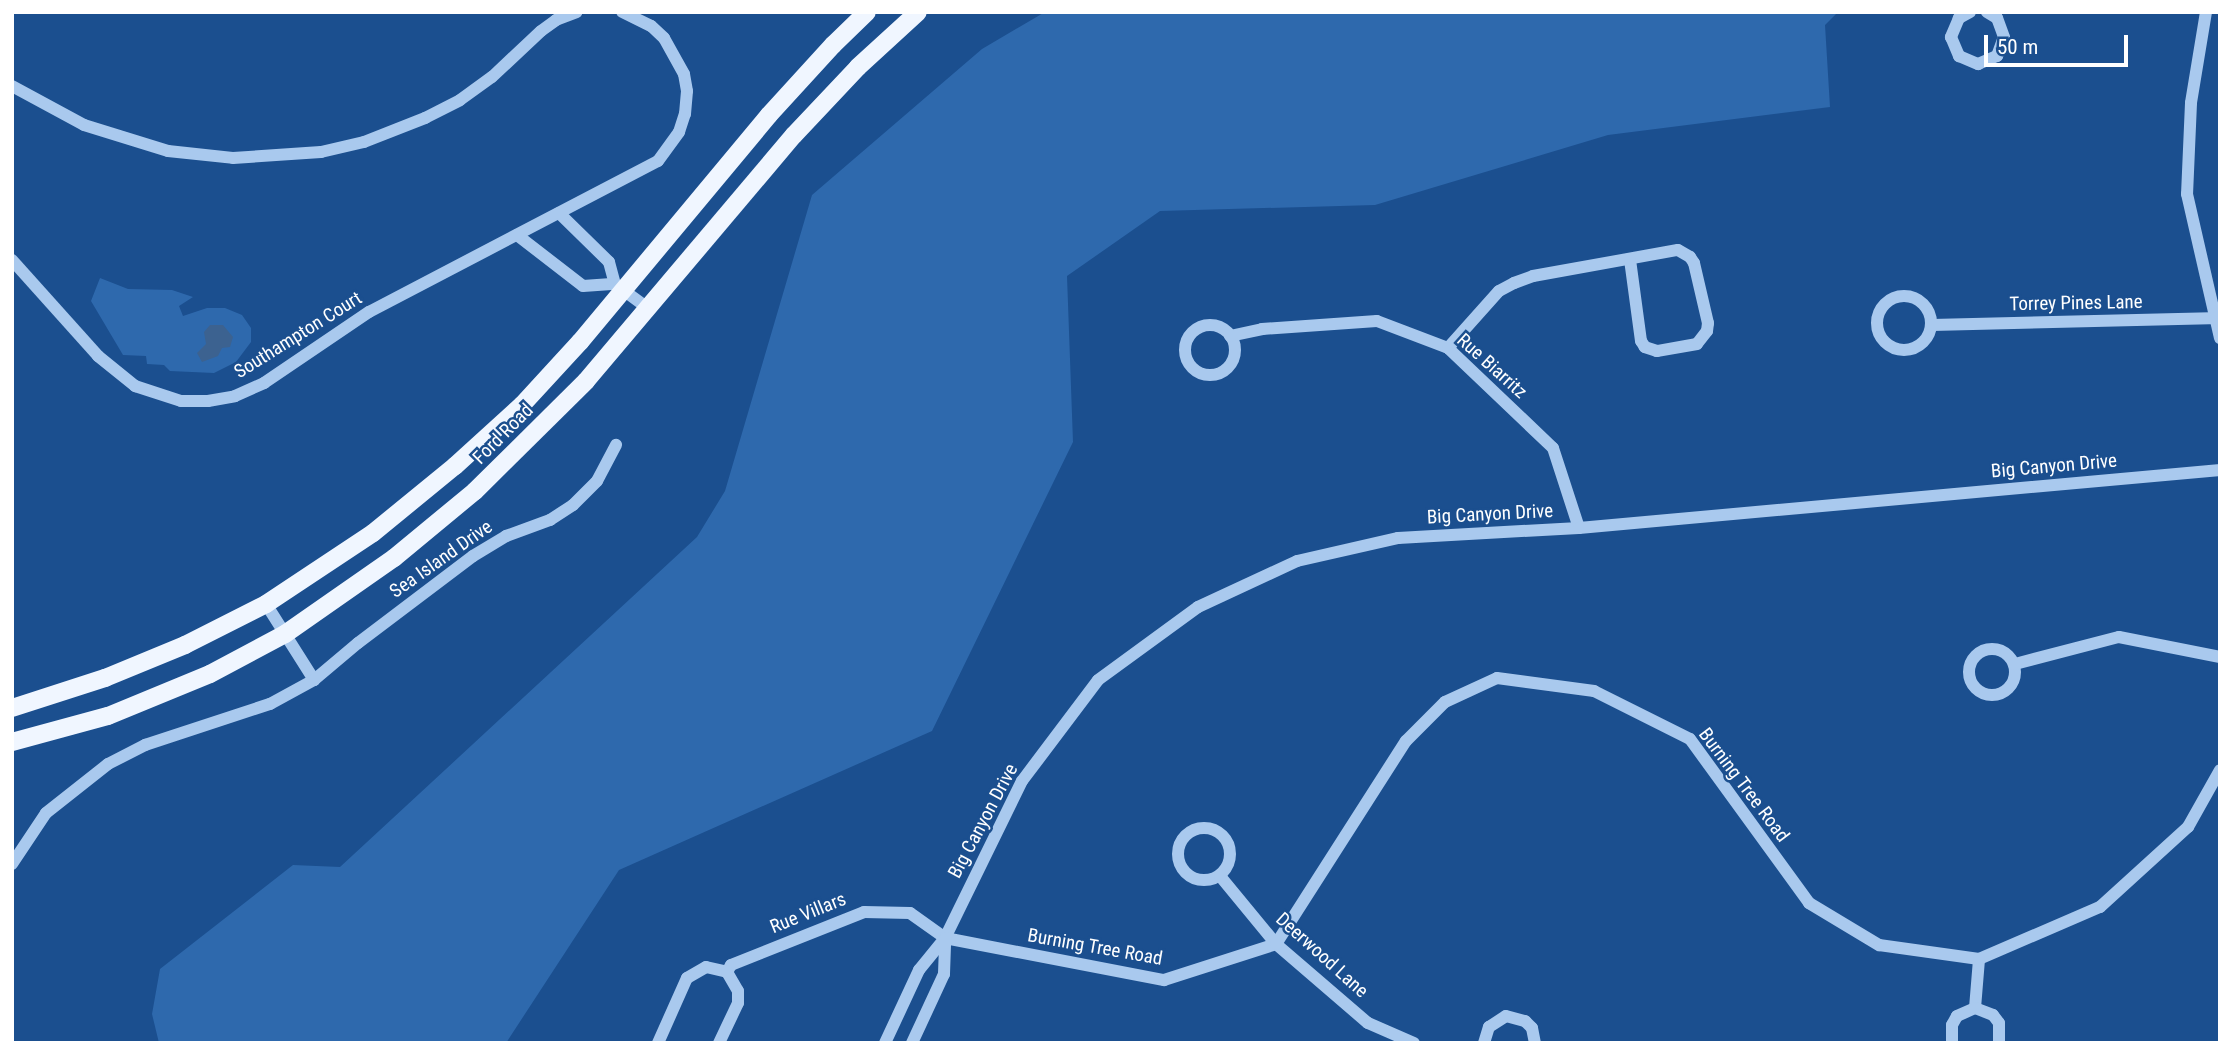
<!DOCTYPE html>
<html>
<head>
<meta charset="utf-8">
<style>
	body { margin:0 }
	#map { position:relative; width:2232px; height:1055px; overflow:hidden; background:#1b4f8f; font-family:"Roboto Condensed",sans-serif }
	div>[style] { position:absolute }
	.green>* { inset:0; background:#2e69ad }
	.water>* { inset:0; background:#3c6290 }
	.minor>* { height:12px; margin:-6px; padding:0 6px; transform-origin:6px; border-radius:6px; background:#a9c9ee }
	.minor>.ring { margin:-6px; padding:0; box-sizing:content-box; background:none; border:12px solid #a9c9ee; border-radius:50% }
	.major>* { height:18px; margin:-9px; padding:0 9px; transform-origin:9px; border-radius:9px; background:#f0f6ff }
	span { translate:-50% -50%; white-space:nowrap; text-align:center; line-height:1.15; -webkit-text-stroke:5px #1b4f8f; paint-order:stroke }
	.street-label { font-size:19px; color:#fff }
	.frame { position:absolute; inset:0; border:14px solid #fff; pointer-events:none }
	.scale { position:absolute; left:1984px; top:35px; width:144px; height:32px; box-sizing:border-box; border:4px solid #fff; border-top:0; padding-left:9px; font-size:21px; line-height:24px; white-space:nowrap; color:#fff; -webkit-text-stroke:5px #1b4f8f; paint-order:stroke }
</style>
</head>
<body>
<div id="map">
	<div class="green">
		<i style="clip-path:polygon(1045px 12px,1838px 12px,1825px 25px,1830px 107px,1608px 135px,1375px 205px,1160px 211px,1067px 276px,1073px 442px,932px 731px,619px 870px,506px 1043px,159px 1043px,152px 1014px,160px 969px,293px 865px,340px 867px,697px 537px,725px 491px,812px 195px,982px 49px)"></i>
		<i style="clip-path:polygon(100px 278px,128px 289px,172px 290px,193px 297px,179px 306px,183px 316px,207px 308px,225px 308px,242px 315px,251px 328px,251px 342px,236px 362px,214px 373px,170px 371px,164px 365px,147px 364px,146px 356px,123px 355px,91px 301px)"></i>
	</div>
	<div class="water">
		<i style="clip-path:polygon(210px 325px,223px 325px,233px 337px,230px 347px,222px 348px,218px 356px,202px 362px,197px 353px,206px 344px,204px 332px)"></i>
	</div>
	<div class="minor">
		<i style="left:1970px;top:12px;width:13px;rotate:151deg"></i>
		<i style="left:1959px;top:18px;width:21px;rotate:113deg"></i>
		<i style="left:1951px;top:37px;width:21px;rotate:67deg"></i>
		<i style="left:1959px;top:56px;width:21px;rotate:23deg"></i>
		<i style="left:1978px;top:64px;width:21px;rotate:-23deg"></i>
		<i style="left:1997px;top:56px;width:20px;rotate:-70deg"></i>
		<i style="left:2004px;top:37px;width:20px;rotate:-110deg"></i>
		<i style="left:1997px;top:18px;width:12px;rotate:-149deg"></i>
		<i style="left:2206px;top:12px;width:92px;rotate:99.4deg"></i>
		<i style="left:2191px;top:103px;width:91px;rotate:92.5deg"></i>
		<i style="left:2187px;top:194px;width:148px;rotate:77.1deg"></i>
		<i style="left:12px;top:86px;width:82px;rotate:28.4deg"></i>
		<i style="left:84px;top:125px;width:88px;rotate:17.2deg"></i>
		<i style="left:168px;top:151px;width:65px;rotate:6.1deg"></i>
		<i style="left:233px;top:158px;width:88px;rotate:-3.9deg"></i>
		<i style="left:321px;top:152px;width:44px;rotate:-13.1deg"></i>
		<i style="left:364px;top:142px;width:66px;rotate:-21.5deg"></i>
		<i style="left:425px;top:118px;width:39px;rotate:-27deg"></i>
		<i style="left:460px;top:100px;width:39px;rotate:-36deg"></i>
		<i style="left:492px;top:77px;width:67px;rotate:-43.2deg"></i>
		<i style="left:541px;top:31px;width:19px;rotate:-36deg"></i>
		<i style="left:556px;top:20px;width:22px;rotate:-21deg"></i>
		<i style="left:559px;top:213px;width:70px;rotate:44.4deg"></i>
		<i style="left:609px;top:262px;width:23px;rotate:75deg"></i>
		<i style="left:517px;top:235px;width:83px;rotate:37.7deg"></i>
		<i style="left:583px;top:286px;width:32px;rotate:-4deg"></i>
		<i style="left:615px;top:284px;width:42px;rotate:36.3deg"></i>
		<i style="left:12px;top:260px;width:129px;rotate:48.1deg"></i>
		<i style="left:98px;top:356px;width:48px;rotate:39deg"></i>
		<i style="left:135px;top:386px;width:48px;rotate:18.1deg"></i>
		<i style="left:181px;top:401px;width:27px"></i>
		<i style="left:208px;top:401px;width:27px;rotate:-10deg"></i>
		<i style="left:235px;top:396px;width:32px;rotate:-24deg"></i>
		<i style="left:264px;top:383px;width:127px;rotate:-34.1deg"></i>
		<i style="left:369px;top:312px;width:326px;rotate:-27.6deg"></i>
		<i style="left:658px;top:161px;width:36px;rotate:-54deg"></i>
		<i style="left:679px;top:132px;width:19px;rotate:-72deg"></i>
		<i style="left:685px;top:114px;width:23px;rotate:-85deg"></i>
		<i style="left:687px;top:91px;width:17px;rotate:-100deg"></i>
		<i style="left:684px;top:74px;width:41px;rotate:-119.1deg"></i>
		<i style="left:664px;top:38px;width:18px;rotate:-137deg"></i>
		<i style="left:651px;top:26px;width:32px;rotate:-154deg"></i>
		<i class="ring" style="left:1877px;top:296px;width:42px;height:42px"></i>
		<i style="left:1932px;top:325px;width:288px;rotate:-1.4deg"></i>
		<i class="ring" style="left:1185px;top:325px;width:38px;height:38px"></i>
		<i style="left:1230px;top:336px;width:33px;rotate:-12deg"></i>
		<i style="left:1262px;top:329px;width:115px;rotate:-4deg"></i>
		<i style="left:1377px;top:321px;width:76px;rotate:20.8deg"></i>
		<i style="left:1448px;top:348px;width:145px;rotate:43.6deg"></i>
		<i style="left:1553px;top:448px;width:84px;rotate:72deg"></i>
		<i style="left:1448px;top:348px;width:76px;rotate:-48.2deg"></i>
		<i style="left:1499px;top:291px;width:17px;rotate:-28deg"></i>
		<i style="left:1514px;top:283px;width:20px;rotate:-20deg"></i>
		<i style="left:1533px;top:276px;width:147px;rotate:-10.2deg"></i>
		<i style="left:1678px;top:250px;width:14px;rotate:30deg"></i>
		<i style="left:1690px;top:257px;width:7px;rotate:56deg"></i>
		<i style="left:1694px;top:263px;width:62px;rotate:76.9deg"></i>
		<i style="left:1708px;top:323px;width:8px;rotate:97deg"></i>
		<i style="left:1707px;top:331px;width:16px;rotate:128deg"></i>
		<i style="left:1697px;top:344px;width:41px;rotate:170.1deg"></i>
		<i style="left:1657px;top:351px;width:13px;rotate:-162deg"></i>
		<i style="left:1645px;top:347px;width:7px;rotate:-124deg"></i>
		<i style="left:1641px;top:341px;width:82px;rotate:-97.7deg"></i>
		<i style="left:266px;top:604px;width:90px;rotate:57.7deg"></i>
		<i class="ring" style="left:1969px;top:649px;width:34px;height:34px"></i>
		<i style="left:2015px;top:664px;width:107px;rotate:-14.6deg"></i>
		<i style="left:2119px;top:637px;width:103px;rotate:11.2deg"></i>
		<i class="ring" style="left:1178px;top:828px;width:40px;height:40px"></i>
		<i style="left:12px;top:864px;width:61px;rotate:-56.3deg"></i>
		<i style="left:46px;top:813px;width:79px;rotate:-38.3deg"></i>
		<i style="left:108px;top:764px;width:42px;rotate:-27.2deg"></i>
		<i style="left:145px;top:745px;width:132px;rotate:-18.2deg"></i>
		<i style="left:270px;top:704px;width:50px;rotate:-28.6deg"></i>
		<i style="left:314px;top:680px;width:57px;rotate:-40.1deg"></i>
		<i style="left:358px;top:643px;width:144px;rotate:-37.1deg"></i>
		<i style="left:473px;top:556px;width:39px;rotate:-31deg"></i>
		<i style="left:506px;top:536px;width:47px;rotate:-20deg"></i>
		<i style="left:550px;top:520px;width:27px;rotate:-33deg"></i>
		<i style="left:573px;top:505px;width:34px;rotate:-45deg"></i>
		<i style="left:597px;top:481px;width:41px;rotate:-62.2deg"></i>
		<i style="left:1220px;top:876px;width:88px;rotate:50.5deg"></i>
		<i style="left:1276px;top:944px;width:121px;rotate:40.7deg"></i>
		<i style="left:1368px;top:1023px;width:50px;rotate:23.5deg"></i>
		<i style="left:727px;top:972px;width:8px;rotate:-60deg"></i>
		<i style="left:731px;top:965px;width:143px;rotate:-21.7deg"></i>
		<i style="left:864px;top:912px;width:46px;rotate:1.2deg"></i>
		<i style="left:910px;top:913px;width:43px;rotate:35.5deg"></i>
		<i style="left:945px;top:938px;width:223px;rotate:10.9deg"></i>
		<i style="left:1164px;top:980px;width:118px;rotate:-17.8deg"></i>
		<i style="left:1276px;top:944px;width:241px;rotate:-57.4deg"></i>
		<i style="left:1406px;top:741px;width:55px;rotate:-45deg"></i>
		<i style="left:1445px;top:702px;width:57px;rotate:-24.8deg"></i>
		<i style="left:1497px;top:678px;width:98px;rotate:7.6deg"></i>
		<i style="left:1594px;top:691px;width:107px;rotate:26.6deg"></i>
		<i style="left:1690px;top:739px;width:203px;rotate:54deg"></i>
		<i style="left:1809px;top:903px;width:82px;rotate:31deg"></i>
		<i style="left:1879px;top:945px;width:101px;rotate:8deg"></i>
		<i style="left:1979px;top:959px;width:132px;rotate:-23.3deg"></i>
		<i style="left:2100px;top:907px;width:119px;rotate:-42.3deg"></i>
		<i style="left:2188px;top:827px;width:65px;rotate:-60.7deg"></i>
		<i style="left:1975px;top:1008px;width:49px;rotate:-85.3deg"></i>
		<i style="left:658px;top:1043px;width:71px;rotate:-66deg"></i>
		<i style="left:687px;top:978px;width:22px;rotate:-30deg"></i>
		<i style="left:706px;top:967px;width:22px;rotate:13deg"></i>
		<i style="left:727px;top:972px;width:22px;rotate:60deg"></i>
		<i style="left:738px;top:991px;width:12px;rotate:90deg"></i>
		<i style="left:738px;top:1003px;width:44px;rotate:115.4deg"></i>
		<i style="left:885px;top:1043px;width:81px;rotate:-65deg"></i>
		<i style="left:919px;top:970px;width:41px;rotate:-50.9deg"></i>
		<i style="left:945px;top:938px;width:175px;rotate:-63.9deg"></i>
		<i style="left:1022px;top:781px;width:126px;rotate:-53deg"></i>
		<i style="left:1098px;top:680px;width:124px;rotate:-36.1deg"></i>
		<i style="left:1198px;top:607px;width:109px;rotate:-24.9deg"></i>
		<i style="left:1297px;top:561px;width:104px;rotate:-12.8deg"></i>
		<i style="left:1398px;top:538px;width:181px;rotate:-3.2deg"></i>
		<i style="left:1579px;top:528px;width:644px;rotate:-5.17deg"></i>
		<i style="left:912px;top:1043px;width:76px;rotate:-65.1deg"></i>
		<i style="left:944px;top:974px;width:36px;rotate:-88deg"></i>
		<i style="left:1484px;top:1043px;width:17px;rotate:-73deg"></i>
		<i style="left:1489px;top:1027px;width:20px;rotate:-33deg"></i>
		<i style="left:1506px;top:1016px;width:20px;rotate:15deg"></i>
		<i style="left:1525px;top:1021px;width:10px;rotate:45deg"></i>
		<i style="left:1532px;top:1028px;width:15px;rotate:79deg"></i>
		<i style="left:1952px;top:1043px;width:18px;rotate:-90deg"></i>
		<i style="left:1952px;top:1025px;width:10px;rotate:-61deg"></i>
		<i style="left:1957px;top:1016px;width:20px;rotate:-24deg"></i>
		<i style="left:1975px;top:1008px;width:19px;rotate:21deg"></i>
		<i style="left:1993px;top:1015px;width:10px;rotate:53deg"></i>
		<i style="left:1999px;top:1023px;width:20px;rotate:90deg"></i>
	</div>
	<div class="major">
		<i style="left:12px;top:708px;width:98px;rotate:-17.9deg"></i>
		<i style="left:105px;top:678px;width:87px;rotate:-22.4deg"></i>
		<i style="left:185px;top:645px;width:91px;rotate:-26.8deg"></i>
		<i style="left:266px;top:604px;width:128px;rotate:-33.6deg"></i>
		<i style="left:373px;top:533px;width:106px;rotate:-39.3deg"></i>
		<i style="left:455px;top:466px;width:91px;rotate:-42.3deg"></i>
		<i style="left:522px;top:405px;width:86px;rotate:-47.4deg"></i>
		<i style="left:580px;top:342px;width:295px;rotate:-50.2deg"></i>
		<i style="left:769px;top:115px;width:95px;rotate:-47.6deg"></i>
		<i style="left:833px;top:45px;width:47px;rotate:-44.1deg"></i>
		<i style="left:12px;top:742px;width:99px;rotate:-15.2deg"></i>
		<i style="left:108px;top:716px;width:110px;rotate:-22.4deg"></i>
		<i style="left:210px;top:674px;width:85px;rotate:-28.1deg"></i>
		<i style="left:285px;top:634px;width:133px;rotate:-34.9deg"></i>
		<i style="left:394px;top:558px;width:105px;rotate:-39.6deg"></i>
		<i style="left:475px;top:491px;width:156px;rotate:-44.7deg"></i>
		<i style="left:586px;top:381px;width:322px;rotate:-49.8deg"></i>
		<i style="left:794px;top:135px;width:93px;rotate:-46.7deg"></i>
		<i style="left:858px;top:67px;width:81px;rotate:-42.5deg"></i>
	</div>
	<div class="street-label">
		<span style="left:2076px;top:303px;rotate:-1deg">Torrey Pines Lane</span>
		<span style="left:298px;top:335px;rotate:-32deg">Southampton Court</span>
		<span style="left:1492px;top:366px;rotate:42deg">Rue Biarritz</span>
		<span style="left:503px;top:434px;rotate:-45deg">Ford Road</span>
		<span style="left:2054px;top:466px;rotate:-5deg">Big Canyon Drive</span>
		<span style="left:1490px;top:514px;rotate:-3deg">Big Canyon Drive</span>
		<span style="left:441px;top:559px;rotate:-35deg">Sea Island Drive</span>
		<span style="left:1744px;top:785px;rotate:53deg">Burning Tree Road</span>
		<span style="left:983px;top:821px;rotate:-62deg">Big Canyon Drive</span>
		<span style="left:808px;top:913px;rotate:-22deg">Rue Villars</span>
		<span style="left:1095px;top:947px;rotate:10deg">Burning Tree Road</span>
		<span style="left:1322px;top:955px;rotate:42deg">Deerwood Lane</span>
	</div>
	<div class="frame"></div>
	<div class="scale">50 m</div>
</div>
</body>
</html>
